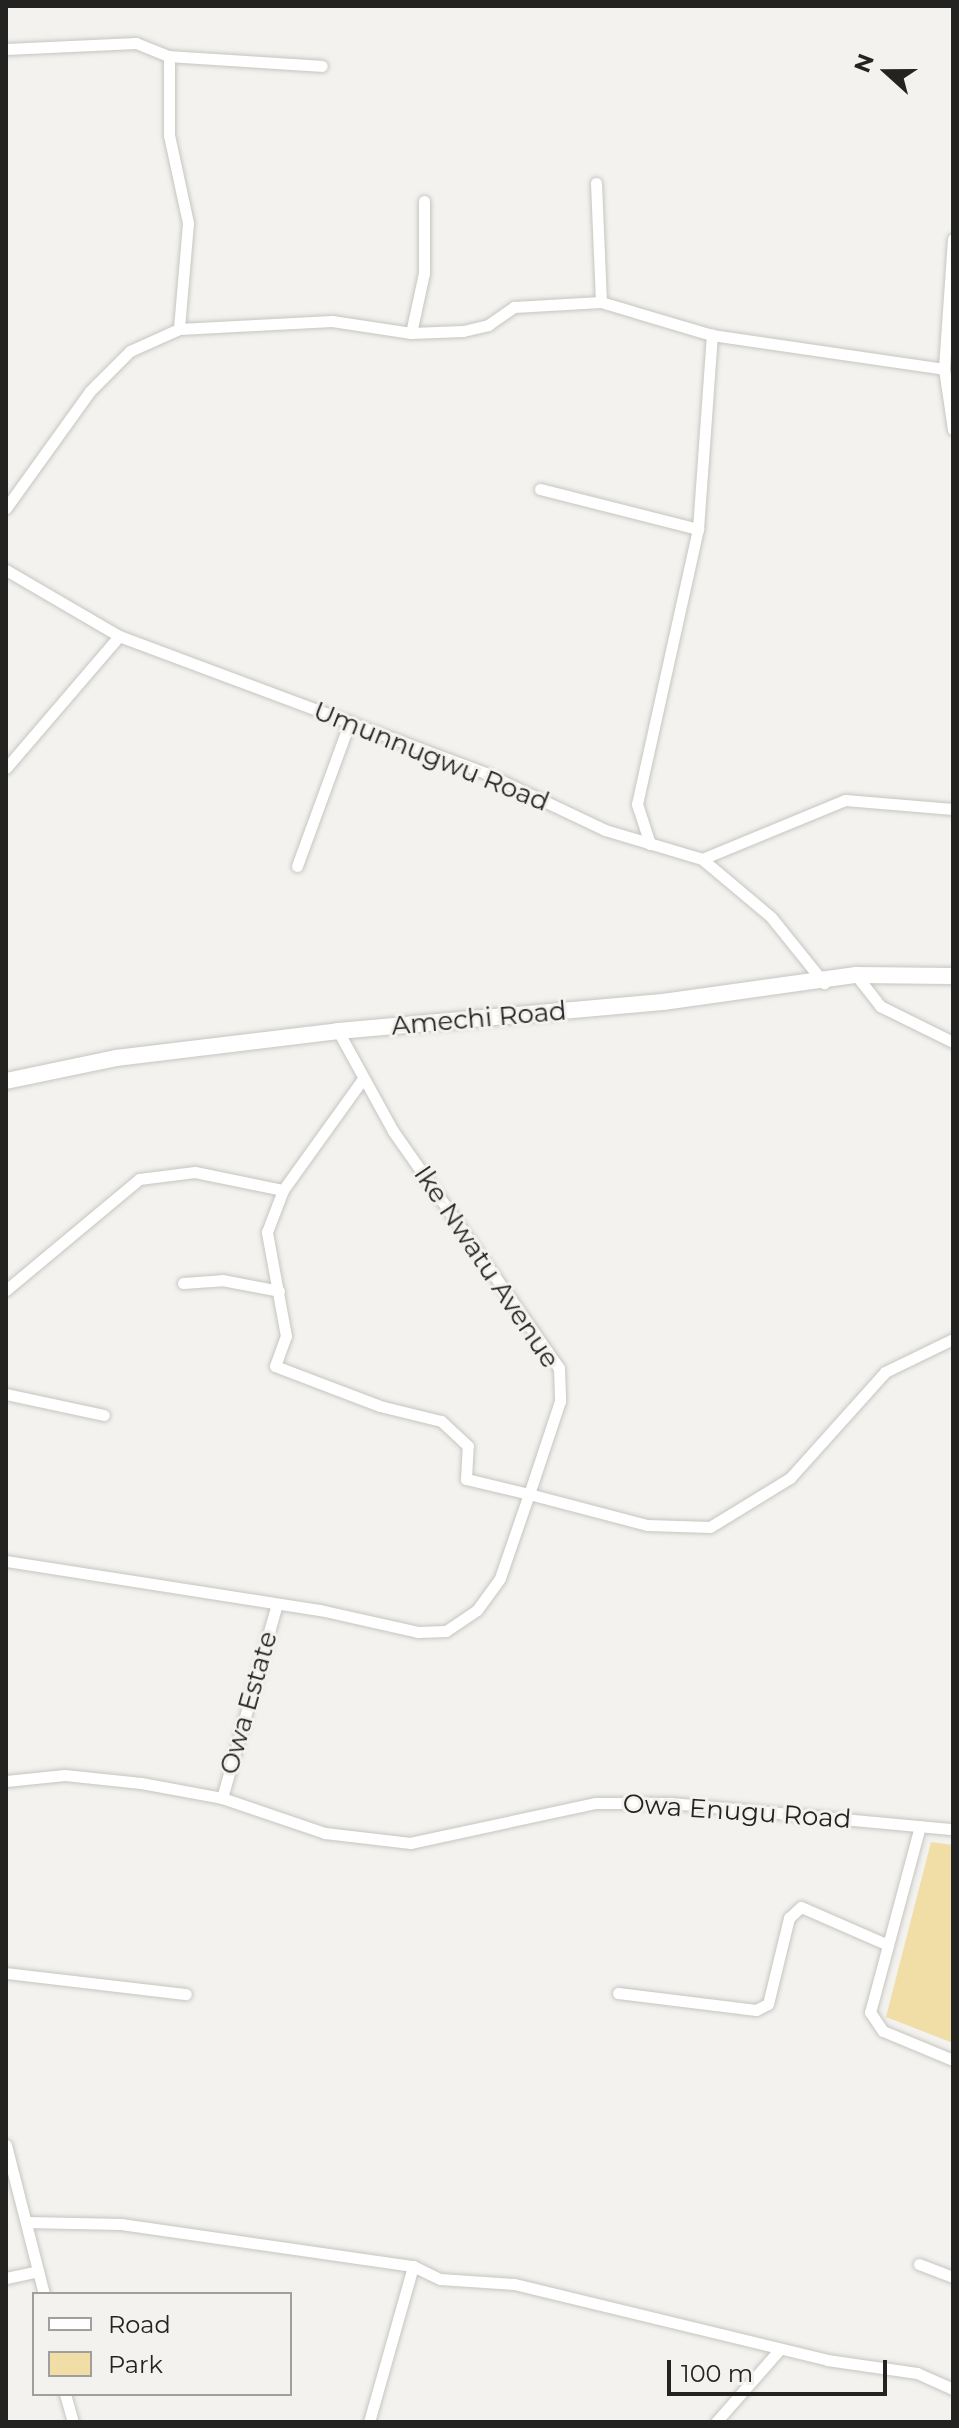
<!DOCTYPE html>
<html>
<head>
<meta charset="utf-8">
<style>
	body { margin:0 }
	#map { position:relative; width:959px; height:2428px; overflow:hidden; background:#f3f2ee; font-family:Montserrat,sans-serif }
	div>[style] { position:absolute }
	.green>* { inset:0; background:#f1dea6 }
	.roads { filter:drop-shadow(0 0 2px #c7c5c1) drop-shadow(0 0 2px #c7c5c1) }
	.minor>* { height:11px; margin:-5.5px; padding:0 5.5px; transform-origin:5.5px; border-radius:5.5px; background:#fff }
	.secondary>* { height:16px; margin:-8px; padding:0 8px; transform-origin:8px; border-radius:8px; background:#fff }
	span { translate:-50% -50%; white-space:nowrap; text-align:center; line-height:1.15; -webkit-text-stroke:6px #f3f2ee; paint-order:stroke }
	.street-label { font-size:26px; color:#232321 }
	.frame { position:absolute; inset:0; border:8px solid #232321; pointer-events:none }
	.legend { position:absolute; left:32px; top:2292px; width:260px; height:104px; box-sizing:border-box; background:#f3f2ee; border:2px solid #a09f9c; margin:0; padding:10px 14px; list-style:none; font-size:24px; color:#232321 }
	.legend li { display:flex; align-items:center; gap:16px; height:40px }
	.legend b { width:40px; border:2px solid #a09f9c }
	.north { position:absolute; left:847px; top:32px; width:80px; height:80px; -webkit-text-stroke:6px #f3f2ee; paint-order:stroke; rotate:291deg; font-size:22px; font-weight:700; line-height:32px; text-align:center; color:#232321 }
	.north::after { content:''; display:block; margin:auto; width:28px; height:36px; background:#232321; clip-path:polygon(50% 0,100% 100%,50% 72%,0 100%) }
	.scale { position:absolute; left:667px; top:2360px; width:220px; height:36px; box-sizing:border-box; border:4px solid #232321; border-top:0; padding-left:10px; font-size:24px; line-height:28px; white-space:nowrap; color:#232321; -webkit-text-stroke:6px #f3f2ee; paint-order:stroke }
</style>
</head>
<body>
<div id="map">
	<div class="green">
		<i style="clip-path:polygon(931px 1842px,953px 1845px,953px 2043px,886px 2017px)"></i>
	</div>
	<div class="roads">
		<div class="minor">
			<i style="left:6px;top:49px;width:130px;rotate:-2.6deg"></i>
			<i style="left:136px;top:43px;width:35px;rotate:22deg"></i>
			<i style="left:169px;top:56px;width:79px;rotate:90deg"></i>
			<i style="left:169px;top:135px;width:90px;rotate:77.8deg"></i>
			<i style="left:188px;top:223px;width:106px;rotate:94.9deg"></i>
			<i style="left:169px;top:56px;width:153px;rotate:3.7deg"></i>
			<i style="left:596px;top:183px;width:119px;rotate:87.6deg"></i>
			<i style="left:953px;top:239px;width:130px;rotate:94deg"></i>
			<i style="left:944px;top:369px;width:61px;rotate:81.5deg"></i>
			<i style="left:411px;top:333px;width:61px;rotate:-77.8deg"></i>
			<i style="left:424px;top:273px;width:72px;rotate:-90deg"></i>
			<i style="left:540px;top:489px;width:163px;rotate:14.2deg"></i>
			<i style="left:6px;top:508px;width:144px;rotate:-54.3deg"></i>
			<i style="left:90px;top:391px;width:57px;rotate:-45deg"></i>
			<i style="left:130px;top:351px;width:54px;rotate:-24.2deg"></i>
			<i style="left:179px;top:329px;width:153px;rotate:-3deg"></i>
			<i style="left:332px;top:321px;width:80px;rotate:8.6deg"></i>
			<i style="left:411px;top:333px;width:52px;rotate:-2.2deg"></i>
			<i style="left:463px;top:331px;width:26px;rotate:-13deg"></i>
			<i style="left:488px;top:325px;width:32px;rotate:-35deg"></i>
			<i style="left:514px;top:307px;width:87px;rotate:-3.3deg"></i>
			<i style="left:601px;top:302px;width:116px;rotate:16.6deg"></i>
			<i style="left:712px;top:335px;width:234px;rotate:8.3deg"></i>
			<i style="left:6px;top:570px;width:131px;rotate:30.3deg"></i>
			<i style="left:119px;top:636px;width:391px;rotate:20.5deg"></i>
			<i style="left:485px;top:773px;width:133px;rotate:25.4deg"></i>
			<i style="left:605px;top:830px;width:101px;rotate:16.6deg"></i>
			<i style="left:702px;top:859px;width:90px;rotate:40deg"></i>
			<i style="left:771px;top:917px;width:85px;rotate:51.2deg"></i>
			<i style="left:6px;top:768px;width:174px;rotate:-49.4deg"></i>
			<i style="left:650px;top:844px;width:42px;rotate:-108deg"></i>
			<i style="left:637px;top:804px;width:282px;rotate:-77.5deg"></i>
			<i style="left:698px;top:529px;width:195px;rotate:-85.9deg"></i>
			<i style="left:702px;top:859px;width:155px;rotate:-22.4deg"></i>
			<i style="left:845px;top:800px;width:108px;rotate:4.8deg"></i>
			<i style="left:297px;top:866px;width:154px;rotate:-69.9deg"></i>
			<i style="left:856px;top:975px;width:39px;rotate:52deg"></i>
			<i style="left:880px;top:1006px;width:81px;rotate:26.3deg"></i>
			<i style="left:338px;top:1031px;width:114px;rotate:61.2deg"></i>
			<i style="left:393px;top:1131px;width:289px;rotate:55deg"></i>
			<i style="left:559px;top:1368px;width:33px;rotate:88deg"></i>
			<i style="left:560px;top:1401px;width:98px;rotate:108.4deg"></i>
			<i style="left:529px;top:1494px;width:122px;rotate:14.7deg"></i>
			<i style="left:647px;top:1525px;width:63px;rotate:1.8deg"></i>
			<i style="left:710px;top:1527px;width:94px;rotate:-31.5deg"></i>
			<i style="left:790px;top:1478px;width:142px;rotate:-48.1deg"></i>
			<i style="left:885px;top:1372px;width:76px;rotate:-25.9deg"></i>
			<i style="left:183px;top:1283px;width:39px;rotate:-4deg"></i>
			<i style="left:222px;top:1280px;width:58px;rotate:10.9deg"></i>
			<i style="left:6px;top:1290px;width:173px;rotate:-39.8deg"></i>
			<i style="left:139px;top:1179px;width:56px;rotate:-7.1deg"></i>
			<i style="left:195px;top:1172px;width:90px;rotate:11.6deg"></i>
			<i style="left:283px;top:1190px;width:135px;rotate:-54.3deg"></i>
			<i style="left:6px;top:1394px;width:100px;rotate:12.1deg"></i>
			<i style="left:6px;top:1561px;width:318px;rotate:8.9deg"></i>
			<i style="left:320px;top:1610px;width:100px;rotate:12.7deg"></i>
			<i style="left:418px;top:1632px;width:28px;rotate:-2deg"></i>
			<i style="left:446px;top:1631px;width:37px;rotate:-34deg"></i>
			<i style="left:477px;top:1610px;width:39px;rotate:-54deg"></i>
			<i style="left:500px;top:1578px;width:89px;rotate:-71deg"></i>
			<i style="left:529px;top:1494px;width:65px;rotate:-166.6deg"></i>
			<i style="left:466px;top:1479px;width:33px;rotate:-87deg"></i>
			<i style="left:468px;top:1446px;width:37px;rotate:-137deg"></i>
			<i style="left:441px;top:1421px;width:63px;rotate:-166.2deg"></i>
			<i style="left:380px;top:1406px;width:112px;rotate:-159.1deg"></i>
			<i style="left:275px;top:1366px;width:32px;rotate:-70deg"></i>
			<i style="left:286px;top:1336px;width:106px;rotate:-100.4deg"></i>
			<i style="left:267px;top:1232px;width:45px;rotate:-69.1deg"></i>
			<i style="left:6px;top:1781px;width:59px;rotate:-5.8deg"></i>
			<i style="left:65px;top:1775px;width:76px;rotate:6deg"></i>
			<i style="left:141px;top:1783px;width:82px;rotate:10.5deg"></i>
			<i style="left:222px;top:1798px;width:109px;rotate:18.8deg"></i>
			<i style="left:325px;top:1833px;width:86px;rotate:6.7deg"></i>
			<i style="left:410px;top:1843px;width:189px;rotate:-12.2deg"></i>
			<i style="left:595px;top:1803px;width:76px"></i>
			<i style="left:671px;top:1803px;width:283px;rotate:5.3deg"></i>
			<i style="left:222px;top:1798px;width:198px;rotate:-74.2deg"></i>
			<i style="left:920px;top:1826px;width:193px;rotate:105deg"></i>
			<i style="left:870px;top:2012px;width:23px;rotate:56deg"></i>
			<i style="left:883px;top:2031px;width:76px;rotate:22.5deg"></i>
			<i style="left:6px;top:1973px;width:181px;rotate:6.7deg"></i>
			<i style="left:618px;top:1993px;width:139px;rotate:7deg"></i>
			<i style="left:756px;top:2010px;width:13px;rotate:-27deg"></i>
			<i style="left:768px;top:2004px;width:89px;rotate:-76.3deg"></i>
			<i style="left:789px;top:1918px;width:16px;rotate:-43deg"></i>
			<i style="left:801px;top:1907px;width:95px;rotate:23.6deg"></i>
			<i style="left:6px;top:2145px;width:154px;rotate:75.7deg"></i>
			<i style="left:27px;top:2222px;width:94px;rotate:1.2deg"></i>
			<i style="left:121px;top:2224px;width:295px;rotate:8.2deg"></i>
			<i style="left:413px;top:2266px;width:30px;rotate:26deg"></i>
			<i style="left:440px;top:2279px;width:74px;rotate:3.9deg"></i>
			<i style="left:514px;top:2284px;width:322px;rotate:13.6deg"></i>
			<i style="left:827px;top:2360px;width:91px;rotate:8.2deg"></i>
			<i style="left:917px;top:2373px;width:39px;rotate:24deg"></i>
			<i style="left:919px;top:2264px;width:36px;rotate:21deg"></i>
			<i style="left:6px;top:2278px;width:33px;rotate:-12deg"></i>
			<i style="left:65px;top:2394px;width:29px;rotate:74deg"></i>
			<i style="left:369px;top:2422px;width:162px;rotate:-74.2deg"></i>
			<i style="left:716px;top:2422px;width:97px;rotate:-48.8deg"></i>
		</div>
		<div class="secondary">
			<i style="left:6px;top:1081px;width:112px;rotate:-11.8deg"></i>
			<i style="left:116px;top:1058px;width:224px;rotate:-6.9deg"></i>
			<i style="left:338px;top:1031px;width:326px;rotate:-5.1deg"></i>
			<i style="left:663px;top:1002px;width:195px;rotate:-8deg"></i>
			<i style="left:856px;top:975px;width:97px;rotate:0.6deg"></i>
		</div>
	</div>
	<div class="street-label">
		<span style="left:431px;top:757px;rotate:22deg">Umunnugwu Road</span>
		<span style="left:479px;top:1019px;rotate:-5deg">Amechi Road</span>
		<span style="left:486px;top:1267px;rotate:56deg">Ike Nwatu Avenue</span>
		<span style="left:249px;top:1703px;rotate:-74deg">Owa Estate</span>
		<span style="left:737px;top:1812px;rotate:4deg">Owa Enugu Road</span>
	</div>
	<div class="frame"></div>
	<ul class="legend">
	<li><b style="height:10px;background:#fff"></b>Road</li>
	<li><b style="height:22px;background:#f1dea6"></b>Park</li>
	</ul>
	<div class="north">N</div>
	<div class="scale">100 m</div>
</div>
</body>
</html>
